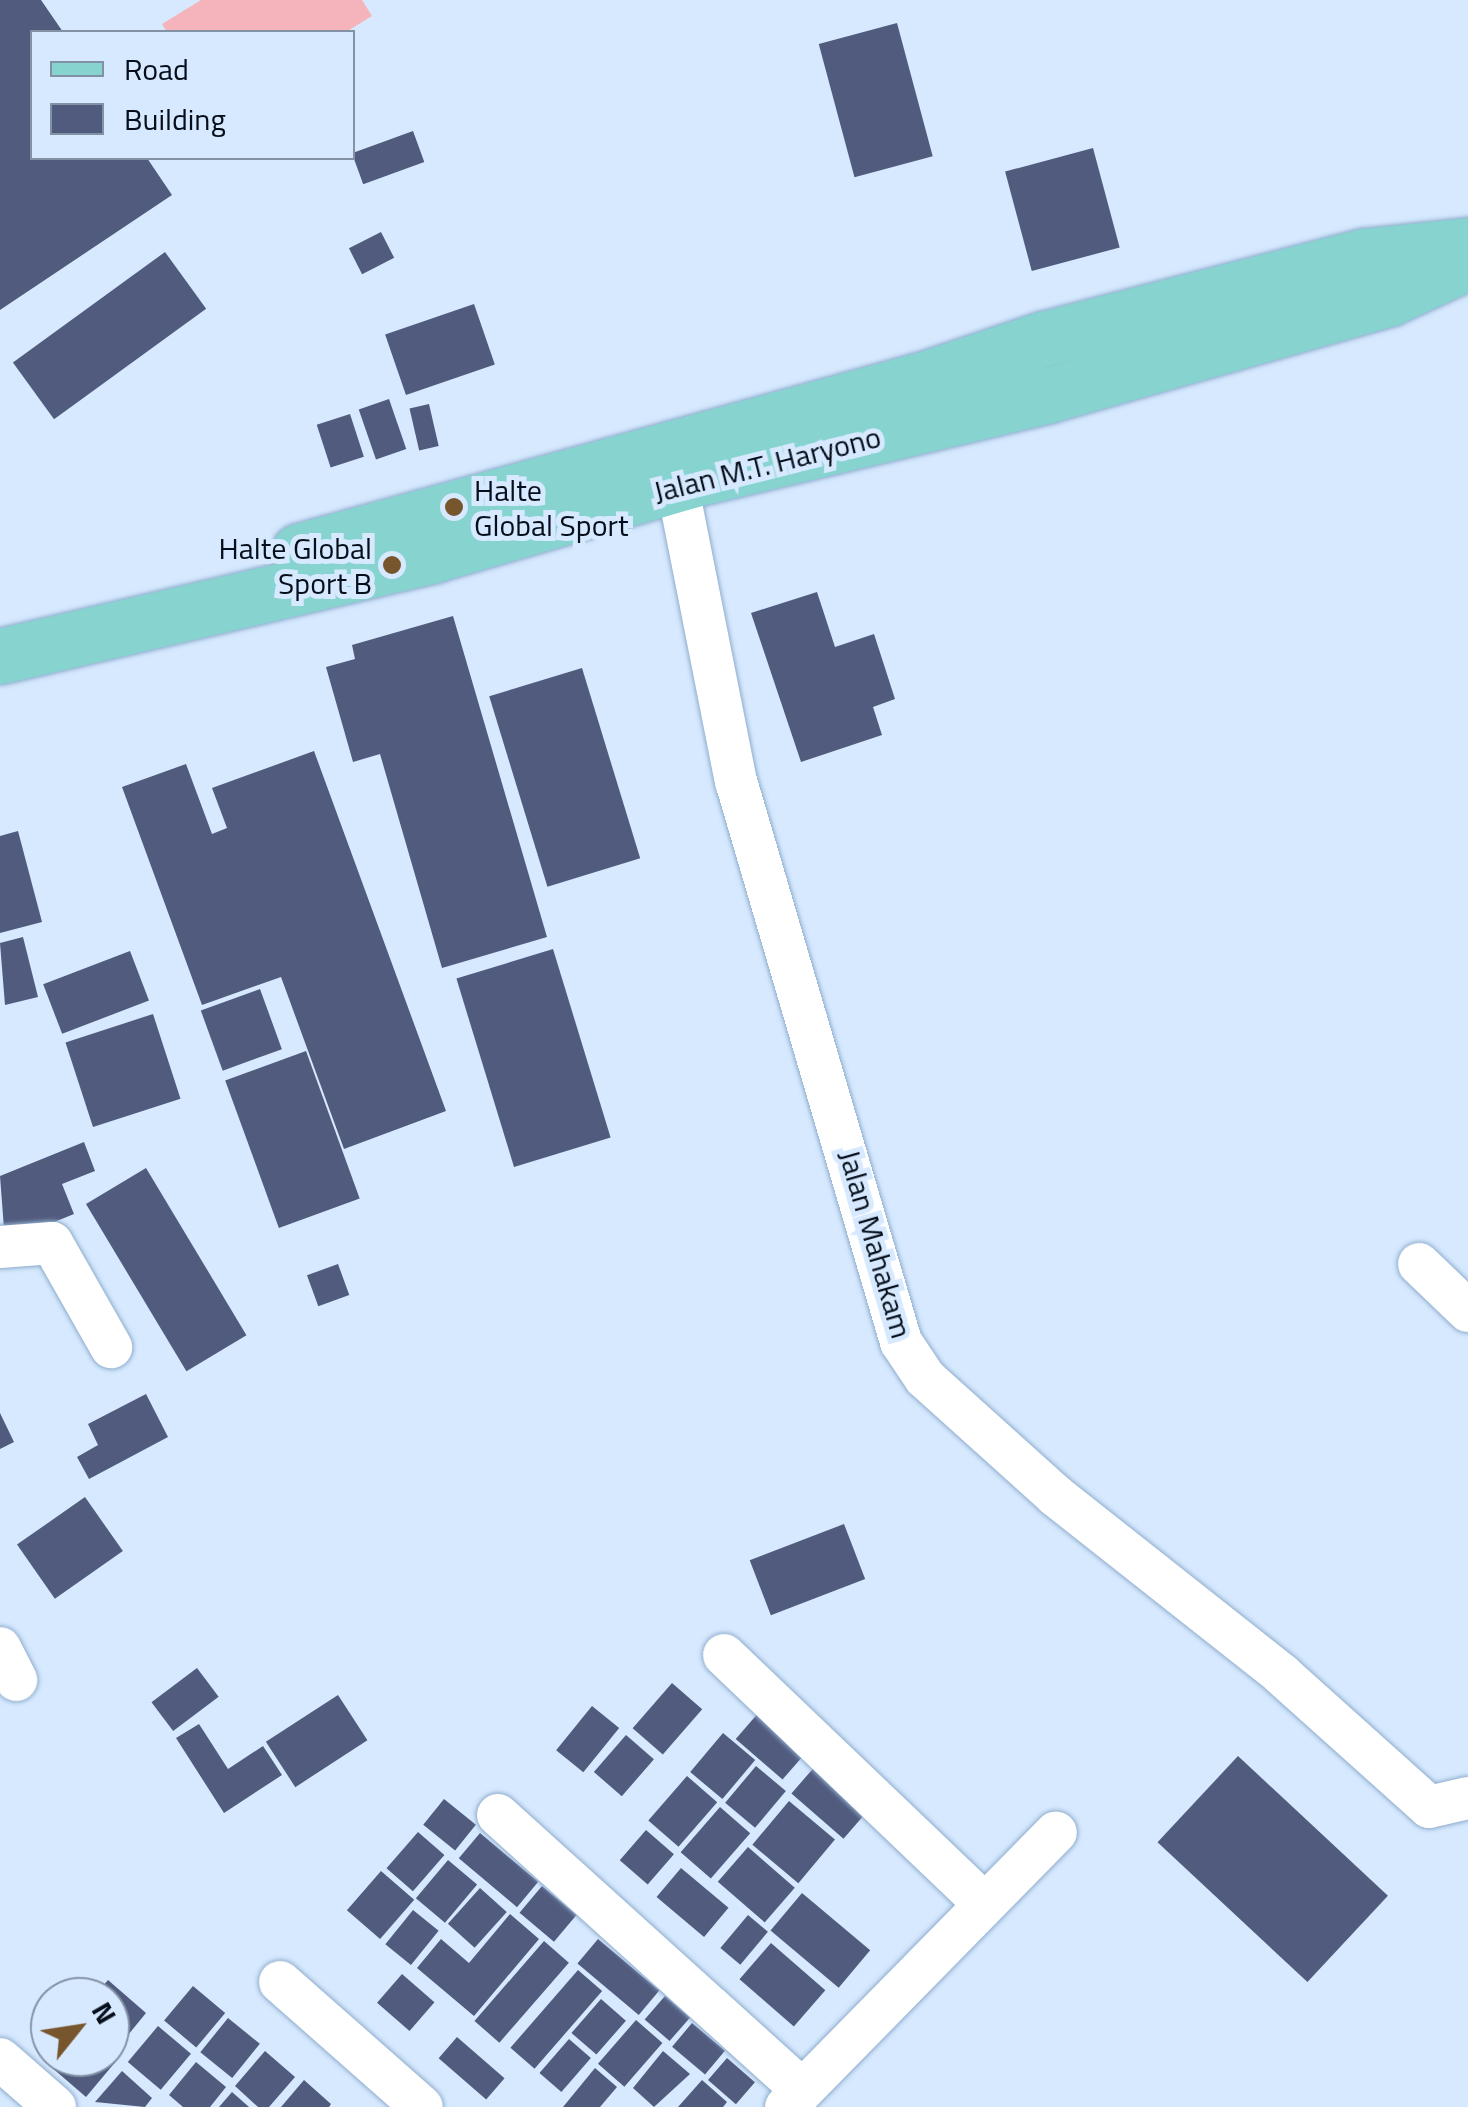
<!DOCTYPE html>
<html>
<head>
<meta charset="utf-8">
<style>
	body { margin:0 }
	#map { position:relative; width:1468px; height:2107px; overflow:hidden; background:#d6e9fe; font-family:"Titillium Web",sans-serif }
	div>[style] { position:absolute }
	.green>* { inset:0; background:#f5b4bb }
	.building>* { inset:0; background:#515b7e; transform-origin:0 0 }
	.roads { filter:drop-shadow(0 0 2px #8fadce) drop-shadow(0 0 2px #8fadce) }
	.street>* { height:42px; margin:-21px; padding:0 21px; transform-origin:21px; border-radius:21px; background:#fff }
	.primary>* { height:55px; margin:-27.5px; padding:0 27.5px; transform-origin:27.5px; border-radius:27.5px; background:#86d3d0 }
	.dots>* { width:28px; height:28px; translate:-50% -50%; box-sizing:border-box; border:5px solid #d6e9fe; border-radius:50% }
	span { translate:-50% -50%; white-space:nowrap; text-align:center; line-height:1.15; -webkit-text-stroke:10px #d6e9fe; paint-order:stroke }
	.street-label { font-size:30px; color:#050e1a }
	.poi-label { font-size:30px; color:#050e1a }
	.left { translate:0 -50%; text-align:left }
	.right { translate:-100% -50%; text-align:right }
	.legend { position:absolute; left:30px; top:30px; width:325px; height:130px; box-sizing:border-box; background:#d6e9fe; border:2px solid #8291a3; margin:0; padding:12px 18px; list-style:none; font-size:30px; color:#050e1a }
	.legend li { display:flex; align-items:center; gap:20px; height:50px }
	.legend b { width:50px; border:2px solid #8291a3 }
	.north { position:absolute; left:30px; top:1977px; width:100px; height:100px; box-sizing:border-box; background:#d6e9fe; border:2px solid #8291a3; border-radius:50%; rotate:60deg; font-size:28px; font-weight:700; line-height:40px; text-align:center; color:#050e1a }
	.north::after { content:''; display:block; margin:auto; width:35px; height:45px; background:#77562d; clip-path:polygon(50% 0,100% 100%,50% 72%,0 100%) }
</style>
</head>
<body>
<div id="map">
	<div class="green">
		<i style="clip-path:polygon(201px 0,362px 0,372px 16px,346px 32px,167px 32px,162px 24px)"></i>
	</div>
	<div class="building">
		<i style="clip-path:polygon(0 0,41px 0,63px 32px,32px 32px,32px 158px,147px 158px,172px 195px,0 310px)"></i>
		<i style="left:897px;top:23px;width:138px;height:81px;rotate:75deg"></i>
		<i style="left:413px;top:131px;width:33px;height:65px;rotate:70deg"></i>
		<i style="left:1093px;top:148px;width:103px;height:91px;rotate:75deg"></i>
		<i style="left:381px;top:232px;width:29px;height:36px;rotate:63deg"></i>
		<i style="left:165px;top:252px;width:70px;height:188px;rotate:54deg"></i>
		<i style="left:474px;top:304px;width:64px;height:94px;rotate:71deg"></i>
		<i style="left:389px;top:399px;width:53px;height:32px;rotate:71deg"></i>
		<i style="left:429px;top:404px;width:43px;height:20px;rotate:77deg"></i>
		<i style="left:350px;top:414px;width:45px;height:35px;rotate:72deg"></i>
		<i style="clip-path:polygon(817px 592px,835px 647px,874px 634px,895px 699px,873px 707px,882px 735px,801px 762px,751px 613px)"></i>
		<i style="clip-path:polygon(453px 616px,547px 937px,442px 968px,380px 754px,353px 762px,326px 667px,355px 659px,352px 645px)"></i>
		<i style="left:582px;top:668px;width:199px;height:97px;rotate:73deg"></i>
		<i style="clip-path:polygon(314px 751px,446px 1111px,344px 1149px,281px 977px,202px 1005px,122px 787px,186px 764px,212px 834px,227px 828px,212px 788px)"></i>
		<i style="clip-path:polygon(18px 831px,42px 922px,0 933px,0 836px)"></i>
		<i style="clip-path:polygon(23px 937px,38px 997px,5px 1005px,0 943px)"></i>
		<i style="left:553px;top:949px;width:197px;height:101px;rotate:73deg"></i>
		<i style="left:130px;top:951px;width:53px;height:93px;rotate:69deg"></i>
		<i style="left:260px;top:989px;width:64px;height:63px;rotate:70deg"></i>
		<i style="left:153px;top:1014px;width:89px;height:92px;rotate:72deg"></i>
		<i style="left:306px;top:1051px;width:157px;height:86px;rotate:70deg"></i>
		<i style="clip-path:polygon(84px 1142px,95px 1171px,62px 1184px,74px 1214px,5px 1242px,0 1176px)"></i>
		<i style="left:146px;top:1168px;width:195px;height:70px;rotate:59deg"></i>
		<i style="left:338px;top:1264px;width:33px;height:33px;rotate:70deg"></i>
		<i style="clip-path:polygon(146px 1394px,168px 1437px,89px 1479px,77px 1457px,98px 1445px,88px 1424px)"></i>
		<i style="clip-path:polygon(0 1413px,14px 1442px,0 1449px)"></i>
		<i style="left:85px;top:1497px;width:66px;height:83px;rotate:55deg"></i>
		<i style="left:844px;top:1524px;width:59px;height:101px;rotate:69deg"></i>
		<i style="left:197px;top:1668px;width:36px;height:57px;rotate:53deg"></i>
		<i style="left:672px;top:1683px;width:40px;height:60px;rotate:41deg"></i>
		<i style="left:338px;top:1695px;width:54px;height:86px;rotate:57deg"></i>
		<i style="left:592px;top:1706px;width:35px;height:57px;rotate:39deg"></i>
		<i style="left:760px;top:1711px;width:62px;height:37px;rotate:41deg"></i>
		<i style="clip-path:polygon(199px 1724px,228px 1769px,263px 1746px,282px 1775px,224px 1813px,176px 1738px)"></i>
		<i style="left:723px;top:1733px;width:42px;height:51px;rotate:40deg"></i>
		<i style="left:626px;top:1735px;width:37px;height:49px;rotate:41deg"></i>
		<i style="left:1238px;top:1756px;width:205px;height:118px;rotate:43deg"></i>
		<i style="left:817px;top:1764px;width:69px;height:39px;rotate:41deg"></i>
		<i style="left:756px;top:1766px;width:39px;height:48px;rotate:40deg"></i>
		<i style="left:687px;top:1776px;width:40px;height:59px;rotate:41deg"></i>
		<i style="left:444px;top:1799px;width:41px;height:33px;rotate:39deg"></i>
		<i style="left:789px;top:1801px;width:60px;height:57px;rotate:40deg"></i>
		<i style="left:720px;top:1807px;width:40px;height:60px;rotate:41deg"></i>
		<i style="left:646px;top:1830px;width:37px;height:40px;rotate:41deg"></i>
		<i style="left:418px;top:1832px;width:35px;height:48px;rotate:41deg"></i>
		<i style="left:480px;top:1833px;width:76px;height:33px;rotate:40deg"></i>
		<i style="left:748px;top:1847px;width:62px;height:46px;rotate:41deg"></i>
		<i style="left:448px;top:1860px;width:38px;height:50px;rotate:40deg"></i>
		<i style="left:681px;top:1868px;width:62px;height:38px;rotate:40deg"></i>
		<i style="left:381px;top:1871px;width:44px;height:52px;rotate:41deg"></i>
		<i style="left:542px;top:1886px;width:45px;height:35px;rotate:40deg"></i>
		<i style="left:480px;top:1888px;width:36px;height:48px;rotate:42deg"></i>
		<i style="left:802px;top:1893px;width:89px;height:49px;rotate:40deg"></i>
		<i style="left:413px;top:1910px;width:33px;height:44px;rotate:39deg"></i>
		<i style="clip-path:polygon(510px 1914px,539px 1939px,474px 2016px,417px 1968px,441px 1939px,469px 1963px)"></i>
		<i style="left:748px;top:1915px;width:26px;height:43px;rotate:40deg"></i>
		<i style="left:598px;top:1939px;width:80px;height:32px;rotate:40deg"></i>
		<i style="left:544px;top:1941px;width:33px;height:106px;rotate:41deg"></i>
		<i style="left:771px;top:1943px;width:72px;height:48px;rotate:41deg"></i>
		<i style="left:578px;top:1970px;width:32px;height:103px;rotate:41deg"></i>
		<i style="left:402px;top:1974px;width:43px;height:38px;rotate:41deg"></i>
		<i style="clip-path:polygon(108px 1980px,146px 2013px,128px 2035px,110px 2019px,110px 1997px,94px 1997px)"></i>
		<i style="left:193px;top:1986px;width:42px;height:45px;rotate:40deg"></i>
		<i style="left:665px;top:1996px;width:33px;height:31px;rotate:41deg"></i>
		<i style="left:601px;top:1999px;width:33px;height:45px;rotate:41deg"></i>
		<i style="left:228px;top:2018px;width:41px;height:44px;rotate:39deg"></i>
		<i style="left:636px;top:2020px;width:35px;height:58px;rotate:41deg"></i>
		<i style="left:692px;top:2023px;width:43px;height:31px;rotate:40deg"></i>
		<i style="left:158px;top:2026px;width:43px;height:47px;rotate:40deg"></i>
		<i style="left:457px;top:2037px;width:63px;height:28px;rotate:41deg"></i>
		<i style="left:569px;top:2039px;width:29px;height:45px;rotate:41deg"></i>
		<i style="clip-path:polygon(265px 2051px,295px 2077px,269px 2107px,258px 2107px,235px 2086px)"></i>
		<i style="clip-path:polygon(663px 2051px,690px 2074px,654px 2107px,633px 2088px)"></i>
		<i style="clip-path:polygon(50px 2052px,50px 2057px,117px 2060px,86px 2097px,43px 2060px)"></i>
		<i style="left:727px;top:2058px;width:37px;height:29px;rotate:41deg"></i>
		<i style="clip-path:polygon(196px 2062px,226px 2087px,210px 2107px,183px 2107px,169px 2095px)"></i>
		<i style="clip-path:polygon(595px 2068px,617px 2087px,600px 2107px,563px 2107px)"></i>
		<i style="clip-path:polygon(122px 2071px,152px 2098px,145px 2107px,95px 2102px)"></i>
		<i style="clip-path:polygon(304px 2080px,331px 2104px,329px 2107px,281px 2107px)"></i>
		<i style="clip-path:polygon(702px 2080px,727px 2102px,723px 2107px,678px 2107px)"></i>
		<i style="clip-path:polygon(232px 2092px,249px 2107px,219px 2107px)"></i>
	</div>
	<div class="roads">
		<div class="street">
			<i style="left:677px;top:484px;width:303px;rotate:78.8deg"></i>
			<i style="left:736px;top:781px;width:585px;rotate:73.61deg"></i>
			<i style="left:901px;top:1342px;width:43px;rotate:56.3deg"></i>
			<i style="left:925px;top:1378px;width:176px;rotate:42deg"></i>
			<i style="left:1056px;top:1496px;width:287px;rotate:38.3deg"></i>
			<i style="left:1281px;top:1674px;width:199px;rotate:41.9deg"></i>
			<i style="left:1429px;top:1807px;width:40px;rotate:-13deg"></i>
			<i style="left:0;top:1247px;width:52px;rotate:-4.4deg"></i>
			<i style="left:52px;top:1243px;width:120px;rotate:60.4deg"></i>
			<i style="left:1419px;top:1264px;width:68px;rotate:43.8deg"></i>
			<i style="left:0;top:1648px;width:36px;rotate:63deg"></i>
			<i style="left:724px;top:1655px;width:356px;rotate:43.7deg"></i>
			<i style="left:498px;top:1815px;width:410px;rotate:42.1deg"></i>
			<i style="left:280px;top:1982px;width:189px;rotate:41.4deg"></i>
			<i style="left:0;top:2059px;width:73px;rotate:41.1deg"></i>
			<i style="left:786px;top:2107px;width:385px;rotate:-45.5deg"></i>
		</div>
		<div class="primary">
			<i style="left:299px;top:551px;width:648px;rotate:-15.39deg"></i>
			<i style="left:924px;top:379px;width:126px;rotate:-18.6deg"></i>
			<i style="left:1043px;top:339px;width:332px;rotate:-14.5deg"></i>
			<i style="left:1364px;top:256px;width:105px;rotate:-6deg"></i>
			<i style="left:0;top:656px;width:445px;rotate:-13.1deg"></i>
			<i style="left:433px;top:555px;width:272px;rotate:-16.2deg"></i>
			<i style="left:694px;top:479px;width:364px;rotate:-13.3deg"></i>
			<i style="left:1048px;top:395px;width:355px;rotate:-15.8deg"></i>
			<i style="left:1390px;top:298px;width:86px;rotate:-24.8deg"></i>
		</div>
	</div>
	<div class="dots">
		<i style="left:454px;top:507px;background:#77562d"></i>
		<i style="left:392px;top:565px;background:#77562d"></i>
	</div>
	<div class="street-label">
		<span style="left:767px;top:464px;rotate:-14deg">Jalan M.T. Haryono</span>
		<span style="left:876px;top:1244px;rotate:74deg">Jalan Mahakam</span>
	</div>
	<div class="poi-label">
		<span class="left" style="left:474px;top:507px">Halte<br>Global Sport</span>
		<span class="right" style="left:372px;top:565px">Halte Global<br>Sport B</span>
	</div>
	<ul class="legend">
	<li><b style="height:12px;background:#86d3d0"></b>Road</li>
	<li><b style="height:28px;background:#515b7e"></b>Building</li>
	</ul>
	<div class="north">N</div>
</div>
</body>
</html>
